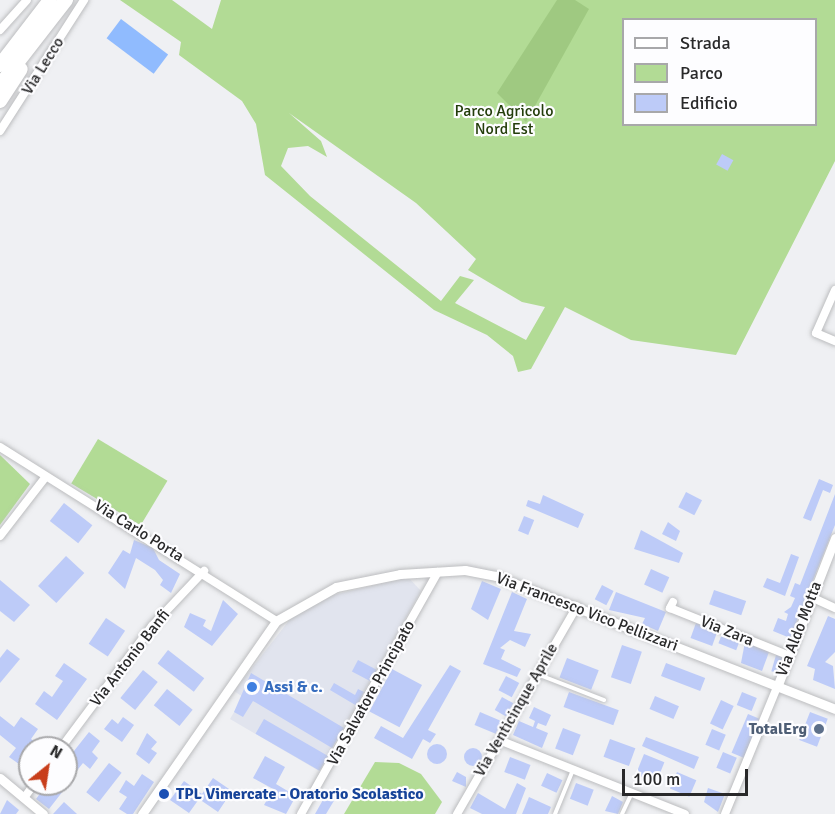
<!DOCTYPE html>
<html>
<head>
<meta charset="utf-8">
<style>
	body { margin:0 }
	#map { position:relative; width:835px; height:814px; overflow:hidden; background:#eff0f3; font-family:Signika,sans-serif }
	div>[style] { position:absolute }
	.built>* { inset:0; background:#e1e4ee }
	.green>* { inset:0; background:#b2db95; transform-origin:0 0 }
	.forest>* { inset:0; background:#9fc981 }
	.water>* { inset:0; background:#90bbfe; transform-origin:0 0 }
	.building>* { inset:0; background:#bdcbf8; transform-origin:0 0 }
	.round { border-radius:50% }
	.roads { filter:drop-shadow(0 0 2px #bcbdbf) drop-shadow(0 0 2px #bcbdbf) }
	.service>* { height:4px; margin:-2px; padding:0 2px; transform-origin:2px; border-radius:2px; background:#fff }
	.minor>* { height:8px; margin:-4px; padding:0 4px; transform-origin:4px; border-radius:4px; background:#fff }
	.tertiary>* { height:9px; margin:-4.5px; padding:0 4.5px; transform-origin:4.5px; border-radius:4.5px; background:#fff }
	.motorway>* { height:14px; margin:-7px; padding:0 7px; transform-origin:7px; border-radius:7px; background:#fff }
	.dots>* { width:16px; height:16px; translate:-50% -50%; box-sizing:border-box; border:3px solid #fdfdff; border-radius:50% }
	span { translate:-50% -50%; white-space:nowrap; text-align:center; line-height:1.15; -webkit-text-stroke:4.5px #fdfdff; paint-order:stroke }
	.street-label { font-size:16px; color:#29292a }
	.park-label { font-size:16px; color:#233d0a }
	.shop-label { font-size:16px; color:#366cbe; font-weight:700 }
	.left { translate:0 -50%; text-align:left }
	.service-label { font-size:16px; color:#4e5e75; font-weight:700 }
	.right { translate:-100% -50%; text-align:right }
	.transit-label { font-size:16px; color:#164399; font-weight:700 }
	.legend { position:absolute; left:622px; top:18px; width:195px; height:108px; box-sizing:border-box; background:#fdfdff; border:2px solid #a8a8aa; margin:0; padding:8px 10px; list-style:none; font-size:18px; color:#29292a }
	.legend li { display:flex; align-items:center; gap:12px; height:30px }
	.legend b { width:30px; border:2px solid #a8a8aa }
	.north { position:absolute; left:18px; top:736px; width:60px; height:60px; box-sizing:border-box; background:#fdfdff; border:2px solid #a8a8aa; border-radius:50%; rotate:30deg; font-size:16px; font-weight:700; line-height:24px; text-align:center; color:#29292a }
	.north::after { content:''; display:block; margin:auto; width:21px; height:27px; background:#c83e1b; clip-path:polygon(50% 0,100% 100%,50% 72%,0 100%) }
	.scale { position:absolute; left:622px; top:769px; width:126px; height:27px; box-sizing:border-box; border:3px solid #29292a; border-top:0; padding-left:8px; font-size:18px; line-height:21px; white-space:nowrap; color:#29292a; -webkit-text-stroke:4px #fdfdff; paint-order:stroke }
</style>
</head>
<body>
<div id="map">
	<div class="built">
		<i style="clip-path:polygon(408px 577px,421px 591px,319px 771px,230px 719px,243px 697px,234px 691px,291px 618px,329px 596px)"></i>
	</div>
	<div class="green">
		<i style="clip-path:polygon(evenodd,120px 0,172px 0,212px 29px,221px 0,835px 0,835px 161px,736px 355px,631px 340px,565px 307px,531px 369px,518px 372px,513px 356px,487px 335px,434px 310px,265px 175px,256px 124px,242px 101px,179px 55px,181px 42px,120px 0,624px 20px,816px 20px,816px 124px,624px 124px,624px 20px,120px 0,289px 113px,416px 203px,476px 259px,468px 270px,522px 302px,545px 307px,526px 340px,455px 303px,474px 280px,460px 276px,441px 301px,310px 196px,281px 166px,288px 148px,308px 146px,327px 157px,321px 141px,289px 113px)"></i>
		<i style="left:98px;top:439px;width:81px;height:52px;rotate:31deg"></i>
		<i style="clip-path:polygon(0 455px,30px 484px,0 525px)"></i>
		<i style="clip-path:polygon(375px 762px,399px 763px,421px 774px,442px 802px,435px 814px,344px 814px)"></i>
	</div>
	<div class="forest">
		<i style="clip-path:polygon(557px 0,575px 0,589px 9px,526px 122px,497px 93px)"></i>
	</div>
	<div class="water">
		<i style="left:121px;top:19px;width:59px;height:24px;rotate:37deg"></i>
	</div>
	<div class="building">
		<i style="left:722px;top:154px;width:13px;height:12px;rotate:29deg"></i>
		<i style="clip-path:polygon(819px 479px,833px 485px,830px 493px,823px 490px,811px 521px,803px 518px)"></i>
		<i style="left:686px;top:492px;width:18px;height:17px;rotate:27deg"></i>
		<i style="clip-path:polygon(835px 494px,835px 525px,790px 638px,773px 631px,778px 618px,786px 621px,788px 614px,784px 612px,791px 607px,795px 598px,790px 596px,795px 583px,800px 585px)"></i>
		<i style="clip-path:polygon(543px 495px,584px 514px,578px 528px,526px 506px,528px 500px,540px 504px)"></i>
		<i style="left:64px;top:503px;width:36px;height:23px;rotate:38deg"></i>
		<i style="left:524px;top:516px;width:11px;height:16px;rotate:22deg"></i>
		<i style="clip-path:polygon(668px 522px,680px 531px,676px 541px,662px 534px)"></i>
		<i style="clip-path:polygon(641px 530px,683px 553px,679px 563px,634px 549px)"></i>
		<i style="clip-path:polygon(134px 540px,153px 548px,159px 560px,180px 574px,171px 593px,160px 585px,163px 580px,155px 570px,136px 558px,125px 589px,108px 573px,123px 550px,130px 554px)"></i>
		<i style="clip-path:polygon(791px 554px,799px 557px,785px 596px,763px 587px,767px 578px,780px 583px)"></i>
		<i style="left:66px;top:556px;width:25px;height:41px;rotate:43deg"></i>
		<i style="left:651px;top:569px;width:20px;height:17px;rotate:24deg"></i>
		<i style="clip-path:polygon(0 580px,30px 605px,14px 622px,0 611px)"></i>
		<i style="clip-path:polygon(482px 581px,501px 589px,488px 620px,471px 609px)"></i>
		<i style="left:602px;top:585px;width:13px;height:16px;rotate:27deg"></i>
		<i style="left:714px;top:590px;width:34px;height:15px;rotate:19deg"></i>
		<i style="clip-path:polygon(512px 592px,527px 599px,514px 631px,531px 634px,525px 647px,510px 640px,500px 648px,505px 650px,501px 659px,521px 669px,517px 677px,483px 664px)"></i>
		<i style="clip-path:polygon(616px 592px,666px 612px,658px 631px,642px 624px,645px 618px,609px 610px)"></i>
		<i style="clip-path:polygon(223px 600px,238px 614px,212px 646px,184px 627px,190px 613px,206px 620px,203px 626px,211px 631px)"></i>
		<i style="clip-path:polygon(828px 616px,835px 619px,835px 652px,825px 662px,833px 666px,835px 689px,813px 680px,815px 669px,807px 666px)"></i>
		<i style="left:106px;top:618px;width:23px;height:31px;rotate:34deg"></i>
		<i style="left:696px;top:623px;width:23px;height:16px;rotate:20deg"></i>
		<i style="left:722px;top:634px;width:19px;height:10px;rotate:21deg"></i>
		<i style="clip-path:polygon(745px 642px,769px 652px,762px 671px,741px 663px)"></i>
		<i style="left:622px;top:645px;width:21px;height:34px;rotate:19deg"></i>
		<i style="clip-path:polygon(7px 649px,20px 659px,0 683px,0 658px)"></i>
		<i style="left:168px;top:650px;width:46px;height:17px;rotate:38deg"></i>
		<i style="left:776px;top:655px;width:7px;height:17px;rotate:16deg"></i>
		<i style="left:567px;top:658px;width:34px;height:21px;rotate:21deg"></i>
		<i style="left:358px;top:660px;width:21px;height:13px;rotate:28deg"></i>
		<i style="clip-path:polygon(64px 663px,87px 679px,57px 720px,35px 704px,44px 691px,52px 697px,63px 681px,55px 676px)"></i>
		<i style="left:666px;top:663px;width:42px;height:14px;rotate:21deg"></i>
		<i style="clip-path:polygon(450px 665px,461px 671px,428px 730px,436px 734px,430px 743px,423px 739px,412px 759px,374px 738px,381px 726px,403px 738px)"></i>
		<i style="left:392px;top:669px;width:34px;height:48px;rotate:28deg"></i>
		<i style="left:143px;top:670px;width:19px;height:36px;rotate:39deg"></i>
		<i style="clip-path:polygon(251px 673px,344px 728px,332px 748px,253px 701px,243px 717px,234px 712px)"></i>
		<i style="left:506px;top:676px;width:15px;height:16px;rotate:28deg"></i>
		<i style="clip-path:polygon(334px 683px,355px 695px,358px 689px,364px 692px,357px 706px,330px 690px)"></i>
		<i style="left:167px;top:689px;width:33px;height:21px;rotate:39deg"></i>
		<i style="left:569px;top:692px;width:53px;height:16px;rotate:20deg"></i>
		<i style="left:742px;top:692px;width:16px;height:14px;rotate:22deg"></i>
		<i style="left:655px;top:696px;width:26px;height:14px;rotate:23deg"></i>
		<i style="left:502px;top:697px;width:13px;height:15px;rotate:29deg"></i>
		<i style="left:721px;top:700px;width:14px;height:26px;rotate:25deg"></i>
		<i style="clip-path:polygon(534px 707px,551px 715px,546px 726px,538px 723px,536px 728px,548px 733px,542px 748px,513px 735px,519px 721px,533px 727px,535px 721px,529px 718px)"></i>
		<i style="left:480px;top:712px;width:23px;height:14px;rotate:23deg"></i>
		<i style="left:810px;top:712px;width:19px;height:30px;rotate:21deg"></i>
		<i style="left:748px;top:714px;width:15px;height:42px;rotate:23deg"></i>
		<i style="clip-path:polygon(0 716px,14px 727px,21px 717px,38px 729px,31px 739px,44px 748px,30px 748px,26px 769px,9px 757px,16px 748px,0 735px)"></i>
		<i style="clip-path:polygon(123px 717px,134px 725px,122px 742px,104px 729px,112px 719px,118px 724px)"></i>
		<i style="left:264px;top:719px;width:74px;height:17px;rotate:30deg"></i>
		<i style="left:563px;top:728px;width:19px;height:22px;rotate:21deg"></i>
		<i style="left:712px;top:729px;width:15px;height:17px;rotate:23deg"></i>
		<i style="clip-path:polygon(89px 732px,100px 741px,92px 752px,98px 758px,90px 769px,83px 763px,75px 773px,66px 761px)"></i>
		<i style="clip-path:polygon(147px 733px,157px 742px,151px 749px,157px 753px,149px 764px,136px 754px)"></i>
		<i style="clip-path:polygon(646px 737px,699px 757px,694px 769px,642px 746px)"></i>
		<i style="left:610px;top:739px;width:27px;height:19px;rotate:20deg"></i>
		<i class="round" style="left:427px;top:744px;width:20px;height:20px"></i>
		<i class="round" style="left:464px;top:748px;width:18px;height:18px"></i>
		<i style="left:723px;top:752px;width:15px;height:17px;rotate:23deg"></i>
		<i style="left:644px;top:754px;width:22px;height:22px;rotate:22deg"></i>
		<i style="clip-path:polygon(265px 756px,285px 767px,276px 784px,296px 796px,286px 814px,264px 805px,273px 789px,253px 778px)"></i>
		<i style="left:510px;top:757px;width:22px;height:16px;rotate:21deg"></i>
		<i style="left:109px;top:763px;width:16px;height:37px;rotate:38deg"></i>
		<i style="clip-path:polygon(457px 772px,466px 777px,466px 787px,452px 781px)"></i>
		<i style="left:677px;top:772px;width:21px;height:18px;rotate:23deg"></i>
		<i style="left:547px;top:773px;width:17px;height:14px;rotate:25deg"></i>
		<i style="clip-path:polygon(142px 774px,154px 782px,133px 814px,127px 814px,119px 809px,127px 797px,119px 792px,126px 780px,134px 786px)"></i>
		<i style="clip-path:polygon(66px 778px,70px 782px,49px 809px,36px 799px,47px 784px,66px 784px)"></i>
		<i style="clip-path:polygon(213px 778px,232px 791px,218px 812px,199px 799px,189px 813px,170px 800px,184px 781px,202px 794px)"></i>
		<i style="clip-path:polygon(517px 783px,526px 788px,516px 814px,482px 814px,470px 808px,478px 793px,505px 809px)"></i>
		<i style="left:576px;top:783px;width:19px;height:17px;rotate:21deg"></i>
		<i style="clip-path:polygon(708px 788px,725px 794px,718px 812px,704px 802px)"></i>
		<i style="clip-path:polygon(329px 789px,338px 794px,326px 814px,315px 814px)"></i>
		<i style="clip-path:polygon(612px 796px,623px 802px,618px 814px,605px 811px)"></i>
		<i style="clip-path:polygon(529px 797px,551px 807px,548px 814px,522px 814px)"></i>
		<i style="clip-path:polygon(7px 800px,19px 810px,16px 814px,0 814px)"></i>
		<i style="clip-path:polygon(64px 802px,77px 814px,53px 814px)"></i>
	</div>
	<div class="roads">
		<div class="service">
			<i style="left:537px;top:674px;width:72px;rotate:21.2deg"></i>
			<i style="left:555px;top:814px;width:48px;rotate:-67.8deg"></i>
			<i style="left:622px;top:814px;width:23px;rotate:-65deg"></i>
		</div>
		<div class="minor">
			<i style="left:0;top:30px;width:40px;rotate:-48deg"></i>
			<i style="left:0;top:131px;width:156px;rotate:-57.3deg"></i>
			<i style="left:835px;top:290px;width:47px;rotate:113.8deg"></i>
			<i style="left:816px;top:333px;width:21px;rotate:23deg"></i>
			<i style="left:0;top:447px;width:326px;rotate:32.2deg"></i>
			<i style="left:0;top:536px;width:72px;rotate:-52.3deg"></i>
			<i style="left:811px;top:597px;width:26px;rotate:25deg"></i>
			<i style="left:673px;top:602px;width:7px;rotate:117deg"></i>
			<i style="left:670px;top:608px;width:129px;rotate:21.8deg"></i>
			<i style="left:499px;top:740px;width:200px;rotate:21.7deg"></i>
			<i style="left:61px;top:748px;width:152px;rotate:-53.3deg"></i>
			<i style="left:152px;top:626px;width:76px;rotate:-46.6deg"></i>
			<i style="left:24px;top:798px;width:17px;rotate:-54deg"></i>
			<i style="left:301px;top:814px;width:278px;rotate:-60.5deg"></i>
			<i style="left:457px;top:814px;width:240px;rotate:-60deg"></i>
			<i style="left:725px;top:814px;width:137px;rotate:-67.7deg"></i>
		</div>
		<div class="tertiary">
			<i style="left:777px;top:687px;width:160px;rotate:-68.7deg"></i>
			<i style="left:0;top:778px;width:56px;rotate:39.9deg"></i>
			<i style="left:142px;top:814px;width:235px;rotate:-55.2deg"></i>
			<i style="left:276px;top:621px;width:69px;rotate:-29.5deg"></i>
			<i style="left:336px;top:587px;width:65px;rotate:-11.5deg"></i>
			<i style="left:400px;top:574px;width:65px;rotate:-3.5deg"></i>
			<i style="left:465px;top:570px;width:32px;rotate:11deg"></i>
			<i style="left:496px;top:576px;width:364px;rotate:21.4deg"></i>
		</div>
		<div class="motorway">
			<i style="left:0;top:65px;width:82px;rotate:-52.4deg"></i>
			<i style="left:0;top:85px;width:108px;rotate:-52.2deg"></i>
			<i style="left:0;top:101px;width:38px;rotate:-57deg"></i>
		</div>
	</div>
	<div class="dots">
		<i style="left:252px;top:687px;background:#3f7fe0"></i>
		<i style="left:819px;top:729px;background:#5c6f8a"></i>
		<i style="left:164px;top:794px;background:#1a4fb4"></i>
	</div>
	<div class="street-label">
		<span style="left:43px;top:66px;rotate:-58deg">Via Lecco</span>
		<span style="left:139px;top:531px;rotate:32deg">Via Carlo Porta</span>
		<span style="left:587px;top:612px;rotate:21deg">Via Francesco Vico Pellizzari</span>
		<span style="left:799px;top:629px;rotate:-69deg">Via Aldo Motta</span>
		<span style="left:727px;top:631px;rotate:22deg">Via Zara</span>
		<span style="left:130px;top:658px;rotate:-52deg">Via Antonio Banfi</span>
		<span style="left:371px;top:693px;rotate:-61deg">Via Salvatore Principato</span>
		<span style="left:516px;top:710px;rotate:-60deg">Via Venticinque Aprile</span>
	</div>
	<div class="park-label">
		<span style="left:504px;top:120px">Parco Agricolo<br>Nord Est</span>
	</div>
	<div class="shop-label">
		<span class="left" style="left:264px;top:687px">Assi &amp; c.</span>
	</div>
	<div class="service-label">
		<span class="right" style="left:807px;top:729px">TotalErg</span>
	</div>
	<div class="transit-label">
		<span class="left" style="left:176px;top:794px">TPL Vimercate - Oratorio Scolastico</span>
	</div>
	<ul class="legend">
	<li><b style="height:8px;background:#fff"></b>Strada</li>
	<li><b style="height:16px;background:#b2db95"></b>Parco</li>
	<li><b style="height:16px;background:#bdcbf8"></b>Edificio</li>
	</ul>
	<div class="north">N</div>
	<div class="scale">100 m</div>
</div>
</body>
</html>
